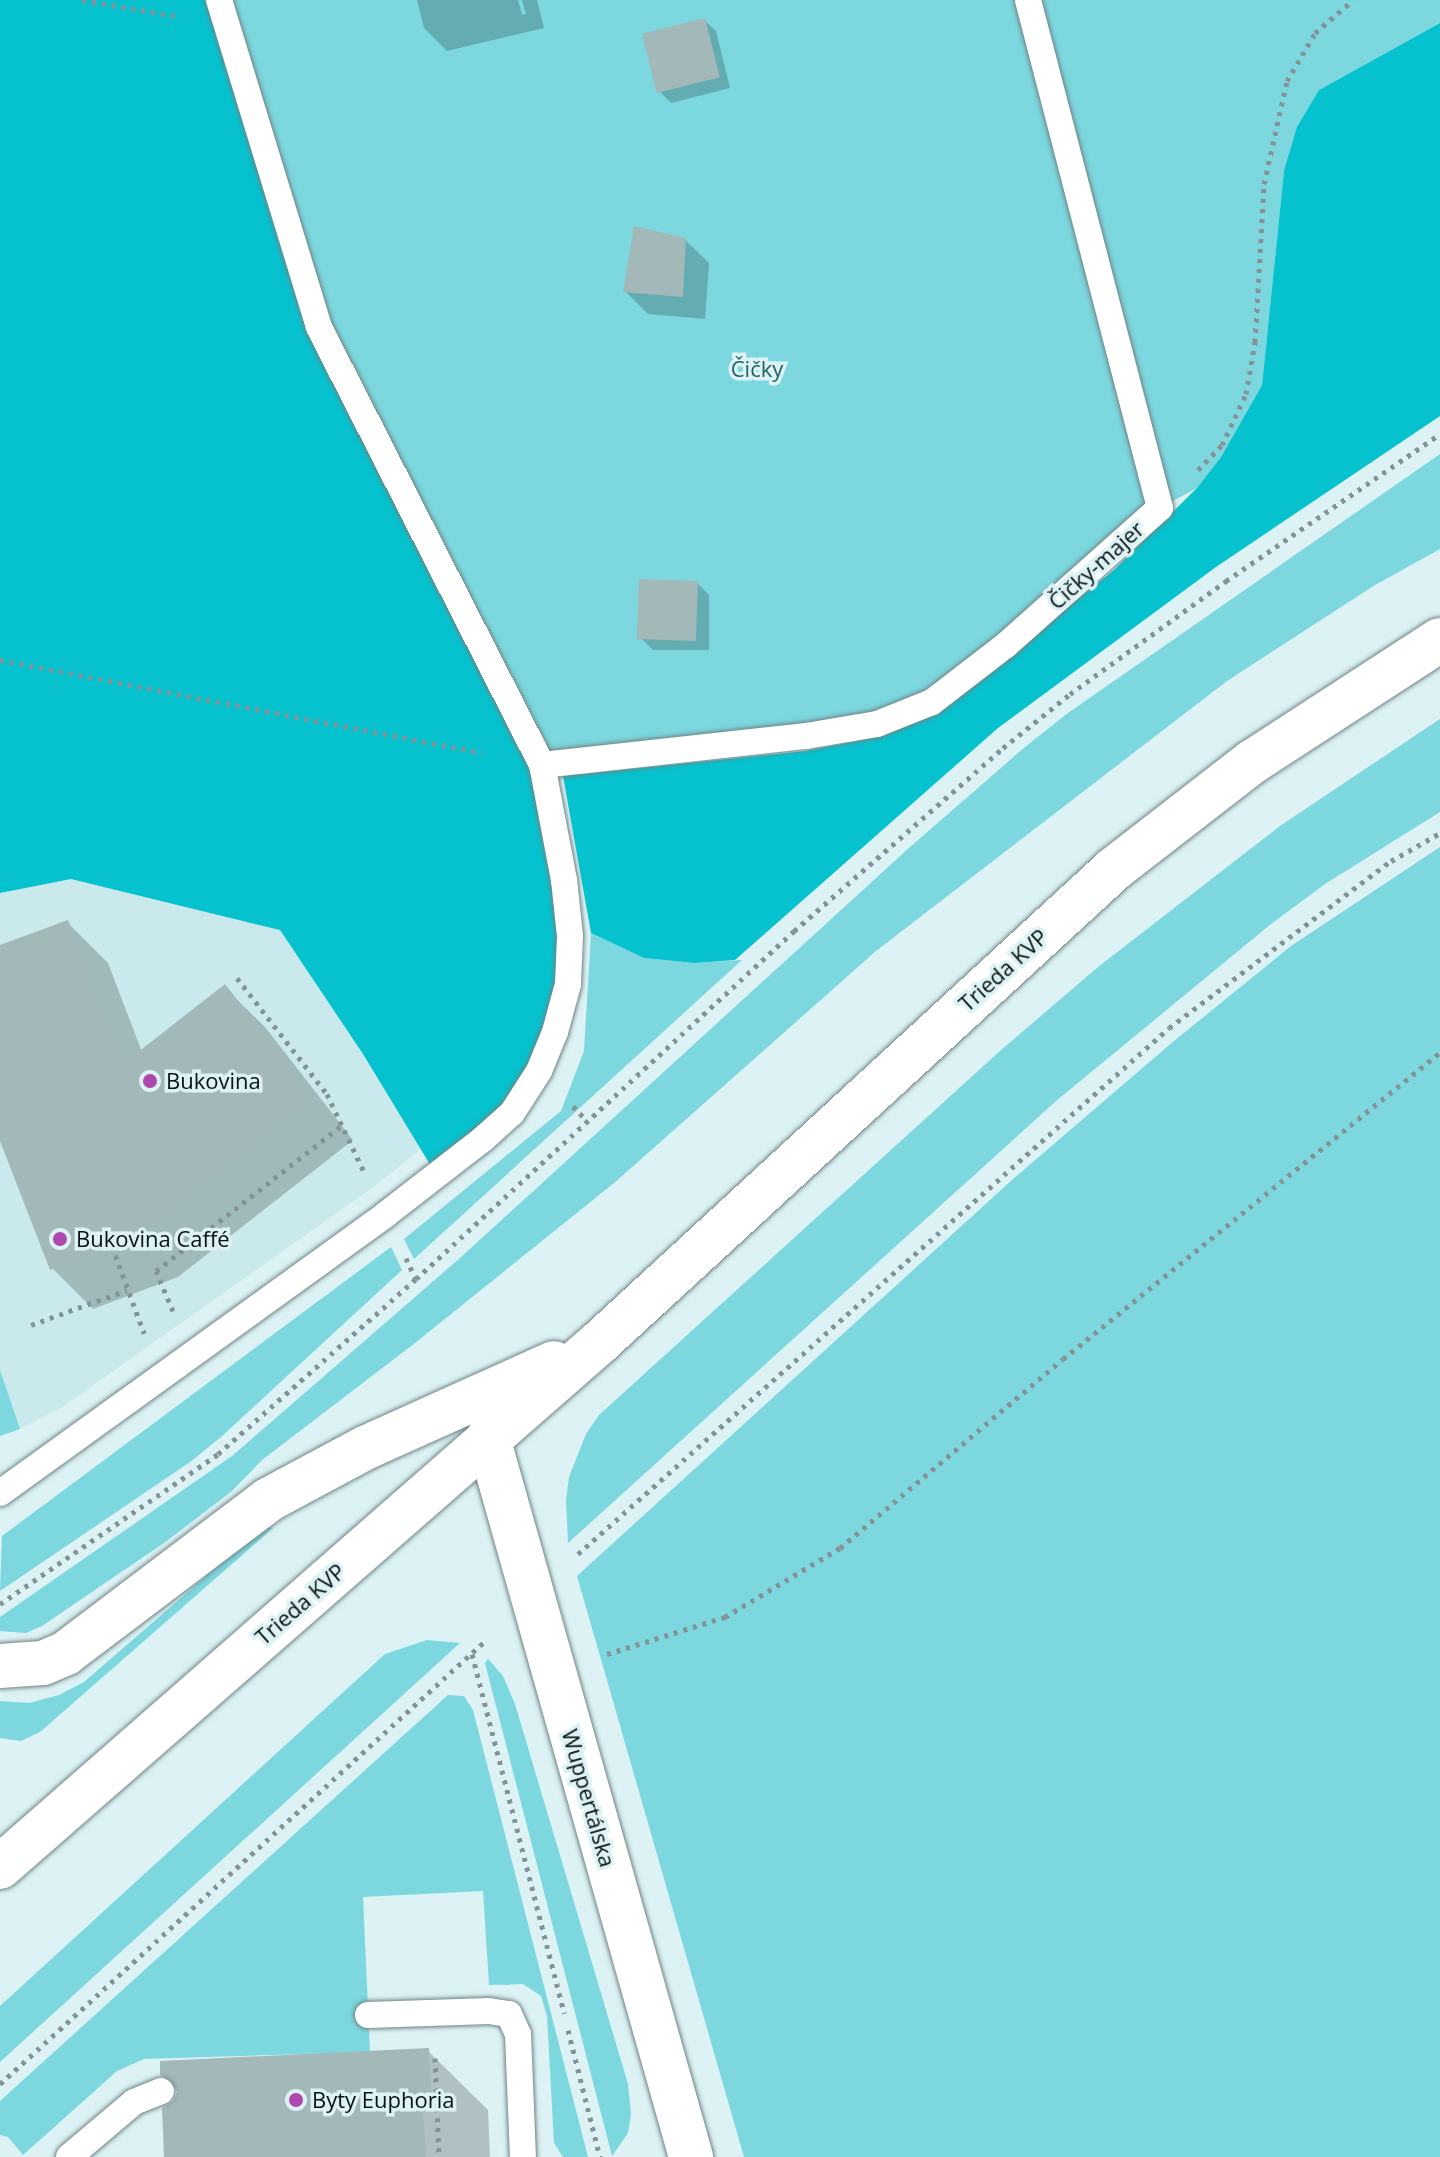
<!DOCTYPE html>
<html>
<head>
<meta charset="utf-8">
<style>
	body { margin:0 }
	#map { position:relative; width:1440px; height:2157px; overflow:hidden; background:#dcf2f4; font-family:"Open Sans",sans-serif }
	div>[style] { position:absolute }
	.built>* { inset:0; background:#c9e9ec }
	.green>* { inset:0; background:#7cd7de }
	.forest>* { inset:0; background:#05c2ce }
	.shadow>* { inset:0; background:#0003 }
	.building>* { inset:0; background:#a3b8b9; transform-origin:0 0 }
	.path>* { height:5px; margin-top:-2.5px; transform-origin:0; background:repeating-linear-gradient(90deg,#849496 0 4px,transparent 0 10px) }
	.roads { filter:drop-shadow(0 0 2px #708486) drop-shadow(0 0 2px #708486) }
	.lane>* { height:26px; margin:-13px; padding:0 13px; transform-origin:13px; border-radius:13px; background:#fff }
	.street>* { height:44px; margin:-22px; padding:0 22px; transform-origin:22px; border-radius:22px; background:#fff }
	.secondary>* { height:44px; margin:-22px; padding:0 22px; transform-origin:22px; border-radius:22px; background:#fff }
	.dots>* { width:22px; height:22px; translate:-50% -50%; box-sizing:border-box; border:4px solid #dcf2f4; border-radius:50% }
	span { translate:-50% -50%; white-space:nowrap; text-align:center; line-height:1.15; -webkit-text-stroke:7px #dcf2f4; paint-order:stroke }
	.park-label { font-size:22px; color:#256266 }
	.street-label { font-size:22px; color:#0a1212 }
	.poi-label { font-size:22px; color:#0a1212 }
	.left { translate:0 -50%; text-align:left }
</style>
</head>
<body>
<div id="map">
	<div class="built">
		<i style="clip-path:polygon(70px 879px,280px 930px,363px 1054px,421px 1149px,372px 1188px,61px 1408px,20px 1429px,0 1370px,0 893px)"></i>
	</div>
	<div class="green">
		<i style="clip-path:polygon(219px 0,1440px 0,1440px 23px,1319px 90px,1284px 171px,1262px 385px,1221px 457px,1197px 488px,1160px 508px,1006px 645px,877px 724px,542px 765px,319px 327px)"></i>
		<i style="clip-path:polygon(1440px 454px,1440px 549px,1375px 585px,1227px 681px,876px 951px,614px 1183px,415px 1343px,262px 1460px,232px 1491px,164px 1543px,42px 1626px,26px 1633px,0 1631px,0 1617px,232px 1456px,460px 1258px,910px 847px,1025px 747px,1068px 713px)"></i>
		<i style="clip-path:polygon(1440px 719px,1440px 812px,1325px 884px,1271px 924px,1056px 1101px,568px 1543px,566px 1500px,569px 1477px,586px 1434px,599px 1415px,1000px 1051px,1098px 967px,1280px 826px)"></i>
		<i style="clip-path:polygon(1440px 847px,1440px 2157px,744px 2157px,577px 1576px,1012px 1180px,1174px 1041px,1291px 946px)"></i>
		<i style="clip-path:polygon(591px 933px,644px 958px,695px 963px,742px 960px,414px 1259px,404px 1239px,561px 1111px,584px 1051px)"></i>
		<i style="clip-path:polygon(391px 1247px,402px 1270px,221px 1437px,190px 1462px,0 1591px,2px 1536px)"></i>
		<i style="clip-path:polygon(0 1370px,20px 1429px,0 1436px)"></i>
		<i style="clip-path:polygon(264px 1526px,273px 1528px,40px 1732px,21px 1741px,0 1738px,0 1701px,29px 1703px,59px 1695px,84px 1682px)"></i>
		<i style="clip-path:polygon(427px 1640px,460px 1643px,0 2062px,0 2006px,385px 1654px)"></i>
		<i style="clip-path:polygon(488px 1659px,503px 1676px,515px 1704px,628px 2084px,631px 2114px,628px 2133px,612px 2156px,485px 1663px)"></i>
		<i style="clip-path:polygon(448px 1695px,464px 1696px,473px 1710px,588px 2157px,563px 2157px,554px 2143px,547px 2016px,541px 1996px,523px 1984px,489px 1985px,483px 1891px,363px 1897px,370px 2052px,144px 2059px,117px 2071px,23px 2155px,8px 2137px,0 2135px,0 2101px)"></i>
	</div>
	<div class="forest">
		<i style="clip-path:polygon(0 0,219px 0,319px 327px,542px 765px,570px 936px,539px 1071px,437px 1176px,363px 1054px,280px 930px,71px 879px,0 893px)"></i>
		<i style="clip-path:polygon(1440px 23px,1440px 416px,1216px 567px,998px 728px,735px 960px,695px 963px,644px 958px,591px 933px,563px 776px,805px 751px,883px 736px,937px 713px,1114px 570px,1197px 488px,1221px 457px,1262px 385px,1284px 171px,1297px 127px,1319px 90px)"></i>
	</div>
	<div class="shadow">
		<i style="clip-path:polygon(417px 0,518px 0,522px 15px,526px 14px,522px 0,537px 0,544px 28px,447px 51px,424px 28px)"></i>
		<i style="clip-path:polygon(704px 20px,716px 31px,730px 88px,671px 103px,659px 91px)"></i>
		<i style="clip-path:polygon(685px 240px,709px 263px,705px 319px,648px 314px,625px 291px)"></i>
		<i style="clip-path:polygon(697px 583px,709px 595px,709px 650px,653px 650px,641px 638px)"></i>
		<i style="clip-path:polygon(67px 922px,108px 963px,142px 1052px,224px 987px,265px 1027px,353px 1140px,178px 1277px,93px 1309px,52px 1268px,0 1135px,0 947px)"></i>
		<i style="clip-path:polygon(428px 2051px,488px 2110px,490px 2157px,166px 2157px,178px 2090px,162px 2075px)"></i>
	</div>
	<div class="building">
		<i style="left:705px;top:18px;width:61px;height:65px;rotate:76deg"></i>
		<i style="clip-path:polygon(634px 226px,686px 238px,683px 297px,623px 292px)"></i>
		<i style="left:639px;top:579px;width:59px;height:60px;rotate:2deg"></i>
		<i style="clip-path:polygon(68px 920px,123px 1064px,225px 984px,314px 1098px,137px 1237px,50px 1270px,0 1141px,0 945px)"></i>
		<i style="clip-path:polygon(429px 2048px,432px 2109px,423px 2109px,426px 2157px,164px 2157px,162px 2108px,173px 2101px,177px 2092px,171px 2079px,160px 2075px,160px 2061px)"></i>
	</div>
	<div class="path">
		<i style="left:82px;top:0;width:95px;rotate:9.7deg"></i>
		<i style="left:1198px;top:470px;width:35px;rotate:-46deg"></i>
		<i style="left:1222px;top:445px;width:56px;rotate:-64.8deg"></i>
		<i style="left:1246px;top:394px;width:53px;rotate:-80.2deg"></i>
		<i style="left:1255px;top:342px;width:158px;rotate:-86.7deg"></i>
		<i style="left:1264px;top:184px;width:106px;rotate:-77.4deg"></i>
		<i style="left:1287px;top:81px;width:56px;rotate:-59.7deg"></i>
		<i style="left:1315px;top:33px;width:50px;rotate:-41deg"></i>
		<i style="left:0;top:660px;width:491px;rotate:10.9deg"></i>
		<i style="left:237px;top:978px;width:147px;rotate:52.2deg"></i>
		<i style="left:327px;top:1094px;width:89px;rotate:64.6deg"></i>
		<i style="left:573px;top:1106px;width:19px;rotate:47deg"></i>
		<i style="left:112px;top:1246px;width:93px;rotate:69.8deg"></i>
		<i style="left:406px;top:1258px;width:23px;rotate:65deg"></i>
		<i style="left:173px;top:1311px;width:43px;rotate:-113deg"></i>
		<i style="left:156px;top:1271px;width:236px;rotate:-38.1deg"></i>
		<i style="left:31px;top:1325px;width:102px;rotate:-20deg"></i>
		<i style="left:578px;top:1554px;width:791px;rotate:-41.67deg"></i>
		<i style="left:1169px;top:1028px;width:278px;rotate:-37deg"></i>
		<i style="left:1391px;top:861px;width:56px;rotate:-29.7deg"></i>
		<i style="left:0;top:1604px;width:265px;rotate:-34.5deg"></i>
		<i style="left:218px;top:1454px;width:264px;rotate:-41.5deg"></i>
		<i style="left:416px;top:1279px;width:514px;rotate:-42.63deg"></i>
		<i style="left:794px;top:931px;width:278px;rotate:-41.2deg"></i>
		<i style="left:1003px;top:748px;width:86px;rotate:-38.9deg"></i>
		<i style="left:1070px;top:694px;width:193px;rotate:-35.9deg"></i>
		<i style="left:1226px;top:581px;width:260px;rotate:-34.5deg"></i>
		<i style="left:472px;top:1654px;width:371px;rotate:75.6deg"></i>
		<i style="left:607px;top:1654px;width:124px;rotate:-17.4deg"></i>
		<i style="left:725px;top:1617px;width:134px;rotate:-31deg"></i>
		<i style="left:840px;top:1548px;width:292px;rotate:-40.3deg"></i>
		<i style="left:1063px;top:1359px;width:486px;rotate:-39.1deg"></i>
		<i style="left:568px;top:2030px;width:131px;rotate:75.9deg"></i>
		<i style="left:435px;top:2058px;width:99px;rotate:87.7deg"></i>
		<i style="left:0;top:2084px;width:658px;rotate:-42.41deg"></i>
	</div>
	<div class="roads">
		<div class="lane">
			<i style="left:542px;top:765px;width:266px;rotate:-6.3deg"></i>
			<i style="left:806px;top:736px;width:72px;rotate:-9.6deg"></i>
			<i style="left:877px;top:724px;width:59px;rotate:-21.8deg"></i>
			<i style="left:932px;top:702px;width:93px;rotate:-37.6deg"></i>
			<i style="left:1006px;top:645px;width:206px;rotate:-41.7deg"></i>
			<i style="left:1160px;top:508px;width:525px;rotate:-104.57deg"></i>
			<i style="left:0;top:1493px;width:475px;rotate:-35.8deg"></i>
			<i style="left:385px;top:1215px;width:124px;rotate:-37.8deg"></i>
			<i style="left:483px;top:1139px;width:39px;rotate:-42deg"></i>
			<i style="left:512px;top:1113px;width:50px;rotate:-57.3deg"></i>
			<i style="left:539px;top:1071px;width:42px;rotate:-67.7deg"></i>
			<i style="left:555px;top:1032px;width:50px;rotate:-74.8deg"></i>
			<i style="left:568px;top:984px;width:48px;rotate:-87.6deg"></i>
			<i style="left:570px;top:936px;width:56px;rotate:-96.1deg"></i>
			<i style="left:564px;top:880px;width:117px;rotate:-100.8deg"></i>
			<i style="left:542px;top:765px;width:492px;rotate:-117deg"></i>
			<i style="left:319px;top:327px;width:342px;rotate:-107deg"></i>
			<i style="left:368px;top:2015px;width:121px;rotate:-1.9deg"></i>
			<i style="left:489px;top:2011px;width:20px;rotate:9deg"></i>
			<i style="left:509px;top:2014px;width:22px;rotate:66deg"></i>
			<i style="left:518px;top:2034px;width:123px;rotate:87.7deg"></i>
			<i style="left:69px;top:2157px;width:85px;rotate:-40.2deg"></i>
			<i style="left:134px;top:2102px;width:29px;rotate:-22deg"></i>
		</div>
		<div class="street">
			<i style="left:488px;top:1438px;width:747px;rotate:74.23deg"></i>
		</div>
		<div class="secondary">
			<i style="left:0;top:1666px;width:43px;rotate:-4deg"></i>
			<i style="left:43px;top:1663px;width:25px;rotate:-23deg"></i>
			<i style="left:66px;top:1653px;width:253px;rotate:-37.1deg"></i>
			<i style="left:268px;top:1500px;width:110px;rotate:-28.2deg"></i>
			<i style="left:365px;top:1448px;width:207px;rotate:-24.2deg"></i>
			<i style="left:0;top:1867px;width:797px;rotate:-41.19deg"></i>
			<i style="left:600px;top:1342px;width:699px;rotate:-42.62deg"></i>
			<i style="left:1114px;top:869px;width:175px;rotate:-37.8deg"></i>
			<i style="left:1252px;top:762px;width:224px;rotate:-33deg"></i>
		</div>
	</div>
	<div class="dots">
		<i style="left:150px;top:1081px;background:#ae48ac"></i>
		<i style="left:60px;top:1239px;background:#ae48ac"></i>
		<i style="left:296px;top:2100px;background:#ae48ac"></i>
	</div>
	<div class="park-label">
		<span style="left:757px;top:369px">Čičky</span>
	</div>
	<div class="street-label">
		<span style="left:1096px;top:565px;rotate:-42deg">Čičky-majer</span>
		<span style="left:1003px;top:970px;rotate:-42deg">Trieda KVP</span>
		<span style="left:300px;top:1604px;rotate:-41deg">Trieda KVP</span>
		<span style="left:589px;top:1798px;rotate:74deg">Wuppertálska</span>
	</div>
	<div class="poi-label">
		<span class="left" style="left:166px;top:1081px">Bukovina</span>
		<span class="left" style="left:76px;top:1239px">Bukovina Caffé</span>
		<span class="left" style="left:312px;top:2100px">Byty Euphoria</span>
	</div>
</div>
</body>
</html>
